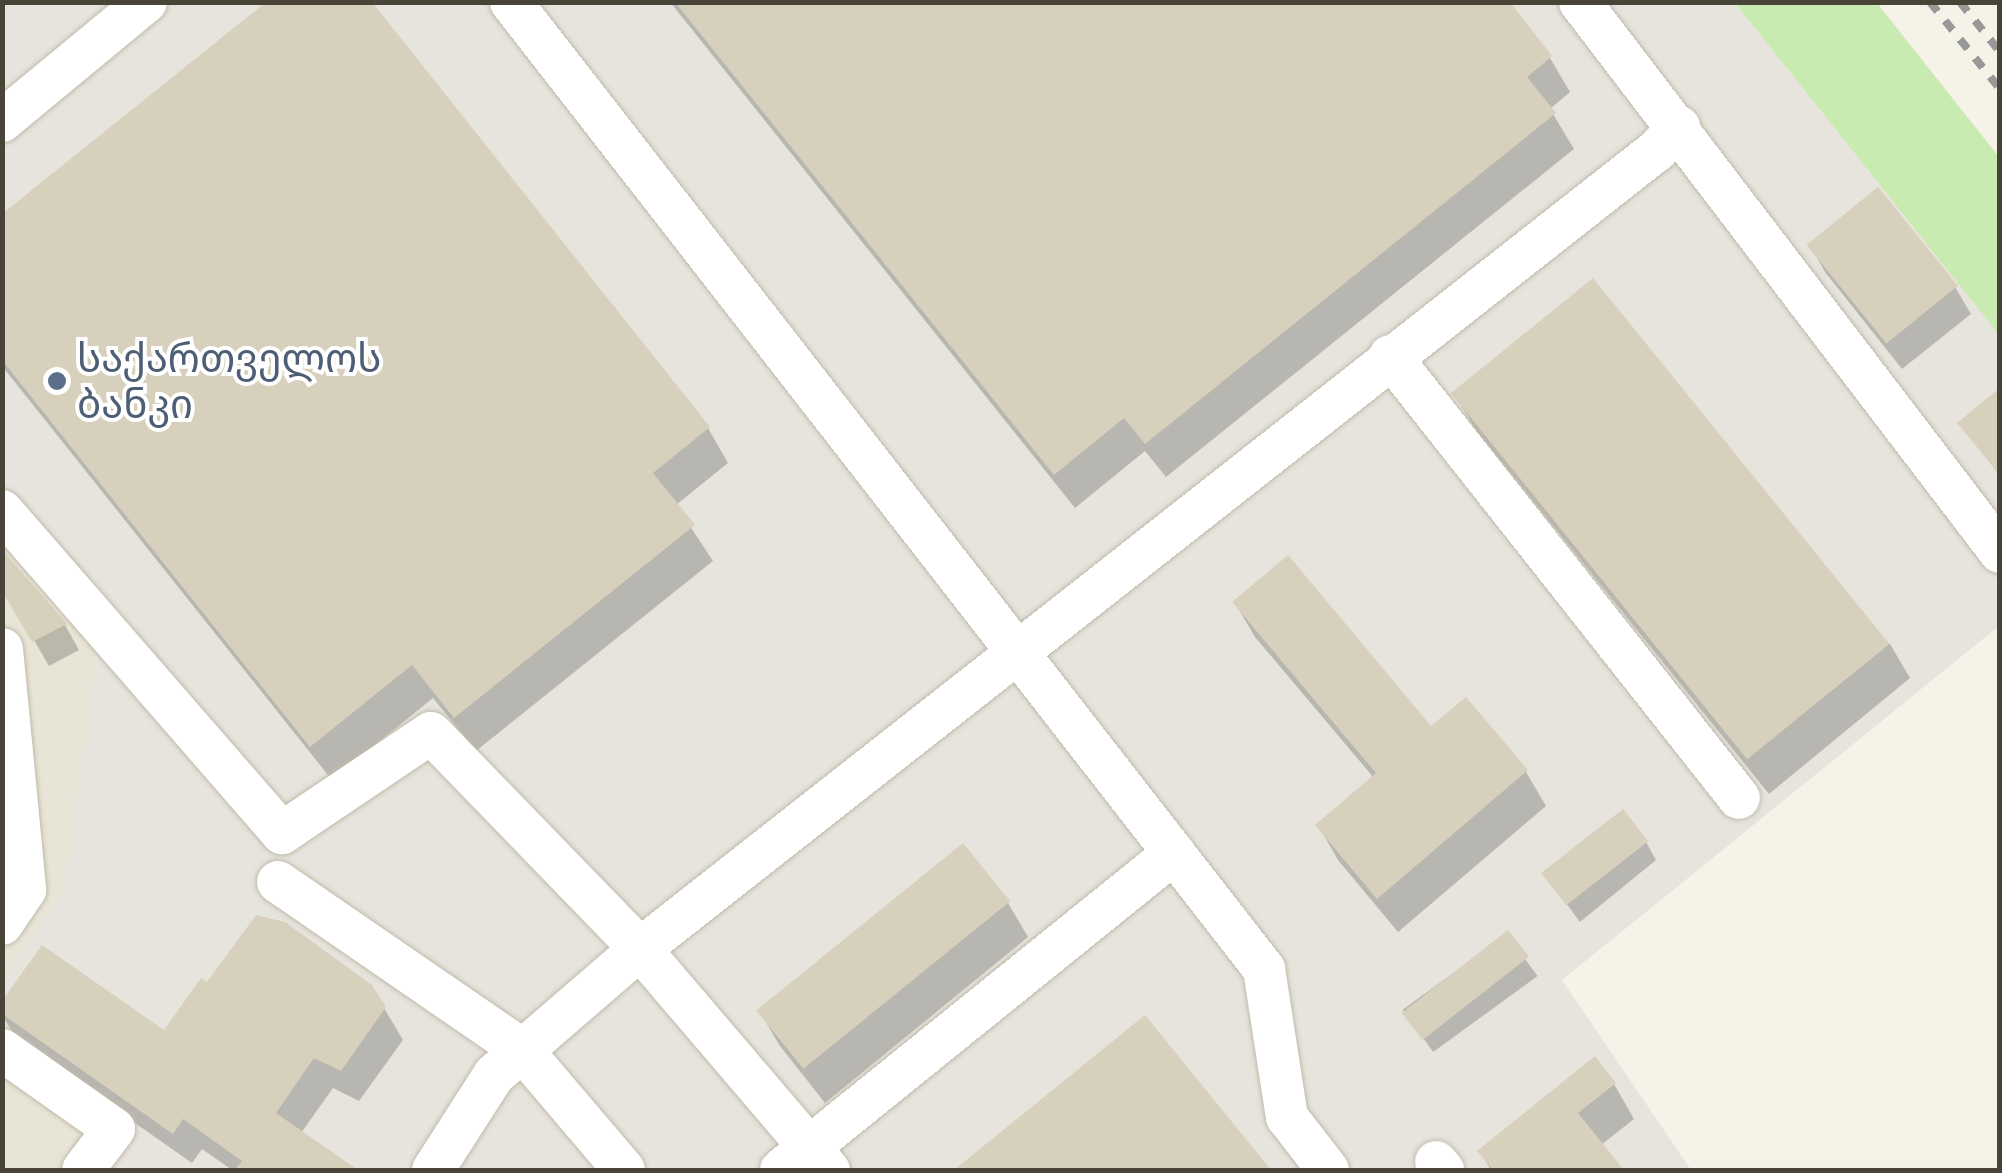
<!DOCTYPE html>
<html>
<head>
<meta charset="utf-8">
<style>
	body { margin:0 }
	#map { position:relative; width:2002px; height:1173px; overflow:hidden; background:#f5f2e8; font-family:Jost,"Noto Sans Georgian",sans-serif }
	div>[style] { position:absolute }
	.residential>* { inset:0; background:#e9e5d6 }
	.industrial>* { inset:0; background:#e7e4dd }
	.green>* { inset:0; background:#c9eab0 }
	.shadow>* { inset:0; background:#0003; transform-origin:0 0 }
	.building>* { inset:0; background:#d7d0bd; transform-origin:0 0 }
	.roads { filter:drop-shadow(0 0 2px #c0bbab) drop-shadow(0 0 2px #c0bbab) }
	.minor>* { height:42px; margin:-21px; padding:0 21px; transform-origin:21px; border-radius:21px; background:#fff }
	.rail>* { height:8px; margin-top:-4px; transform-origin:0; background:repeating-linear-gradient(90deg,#989898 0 12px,transparent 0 24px) }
	.dots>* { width:28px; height:28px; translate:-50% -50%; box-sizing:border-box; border:5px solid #fff; border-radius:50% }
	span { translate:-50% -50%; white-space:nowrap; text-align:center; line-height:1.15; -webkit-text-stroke:8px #fff; paint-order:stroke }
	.service-label { font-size:40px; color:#4e5e75 }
	.left { translate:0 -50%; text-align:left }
	.frame { position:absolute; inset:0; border:5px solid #484437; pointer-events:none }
</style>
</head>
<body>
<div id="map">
	<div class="residential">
		<i style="clip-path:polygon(3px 520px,100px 634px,63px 893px,3px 977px)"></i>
		<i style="clip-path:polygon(2px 1041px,118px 1127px,87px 1170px,3px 1170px)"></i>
	</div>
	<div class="industrial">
		<i style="clip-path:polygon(2px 3px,1735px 3px,1999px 335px,1999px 626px,1562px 980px,1691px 1170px,87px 1170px,117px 1127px,3px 1041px,3px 977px,63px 893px,100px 634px,3px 520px)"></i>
	</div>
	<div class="green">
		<i style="clip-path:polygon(1735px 3px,1877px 3px,1999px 157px,1999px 335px)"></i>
	</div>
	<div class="shadow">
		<i style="clip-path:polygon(670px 2px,1506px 2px,1550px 58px,1570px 92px,1550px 109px,1574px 149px,1166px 477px,1145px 451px,1075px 508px)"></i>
		<i style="clip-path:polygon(2px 217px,708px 428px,728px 463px,676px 505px,713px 561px,476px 751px,433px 698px,332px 780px,2px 366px)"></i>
		<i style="clip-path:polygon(1810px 245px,1955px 287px,1971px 314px,1902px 369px,1825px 272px)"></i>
		<i style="clip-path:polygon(1455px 395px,1890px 644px,1910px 678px,1769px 794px,1475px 429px)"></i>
		<i style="clip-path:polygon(2000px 407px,2000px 476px,1961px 424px)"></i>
		<i style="clip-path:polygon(2px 585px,65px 625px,79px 650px,49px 666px)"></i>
		<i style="clip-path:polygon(1235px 603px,1431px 730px,1466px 700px,1526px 772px,1546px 806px,1398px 932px,1338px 860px,1318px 825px,1374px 778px,1255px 637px)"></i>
		<i style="clip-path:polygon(1646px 842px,1656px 860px,1580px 922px,1546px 876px)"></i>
		<i style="clip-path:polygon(1008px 903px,1028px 937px,825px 1103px,780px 1046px,760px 1012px)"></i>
		<i style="left:1507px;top:934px;width:52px;height:129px;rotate:54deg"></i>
		<i style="clip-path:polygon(2px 1005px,165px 1034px,384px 1008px,403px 1040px,359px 1101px,333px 1088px,301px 1133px,353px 1170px,232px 1170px,202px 1149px,192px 1163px,18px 1041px,2px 1015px)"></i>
		<i style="clip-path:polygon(1145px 1018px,1268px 1170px,958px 1170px)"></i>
		<i style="clip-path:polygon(1614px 1084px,1634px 1119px,1601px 1145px,1621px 1170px,1491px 1170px,1480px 1152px)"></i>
	</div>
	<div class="building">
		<i style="clip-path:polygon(266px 2px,372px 2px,710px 427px,653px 473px,695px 525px,454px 718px,412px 665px,310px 747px,2px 360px,2px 214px)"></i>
		<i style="clip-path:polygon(675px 2px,1510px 2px,1552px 56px,1527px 77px,1556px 113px,1145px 444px,1124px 418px,1054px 475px)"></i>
		<i style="left:1878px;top:187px;width:127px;height:92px;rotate:51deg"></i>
		<i style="left:1593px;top:278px;width:471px;height:183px;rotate:51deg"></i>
		<i style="clip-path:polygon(2000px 388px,2000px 475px,1957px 423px)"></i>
		<i style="clip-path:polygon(2px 550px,67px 624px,32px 642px,2px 591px)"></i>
		<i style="clip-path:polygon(1288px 555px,1431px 726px,1466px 697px,1528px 770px,1377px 899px,1315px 825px,1376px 773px,1232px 602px)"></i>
		<i style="left:1623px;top:809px;width:41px;height:104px;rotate:52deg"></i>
		<i style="left:963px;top:843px;width:75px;height:266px;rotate:51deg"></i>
		<i style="clip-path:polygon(256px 915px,285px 922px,372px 985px,386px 1007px,341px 1071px,314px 1058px,276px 1113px,358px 1170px,235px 1170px,242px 1161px,183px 1119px,173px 1134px,2px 1014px,2px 1001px,42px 945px,164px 1030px,201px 978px,207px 982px)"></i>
		<i style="left:1508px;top:930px;width:34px;height:135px;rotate:52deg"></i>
		<i style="clip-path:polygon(1145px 1015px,1271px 1170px,954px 1170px)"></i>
		<i style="clip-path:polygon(1595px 1056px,1616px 1083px,1578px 1113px,1624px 1170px,1493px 1170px,1477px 1151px)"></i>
	</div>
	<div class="roads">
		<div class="minor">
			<i style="left:511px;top:2px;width:1226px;rotate:52.09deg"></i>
			<i style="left:1264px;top:969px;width:150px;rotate:81.2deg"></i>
			<i style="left:1287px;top:1117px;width:67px;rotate:52.3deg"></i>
			<i style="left:1580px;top:2px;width:692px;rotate:52.63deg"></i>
			<i style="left:2px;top:121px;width:187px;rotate:-39.6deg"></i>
			<i style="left:1390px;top:356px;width:563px;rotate:51.71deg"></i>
			<i style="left:2px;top:511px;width:427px;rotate:49deg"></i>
			<i style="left:282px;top:833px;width:179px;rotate:-33.9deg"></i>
			<i style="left:431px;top:733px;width:301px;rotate:45.9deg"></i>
			<i style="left:640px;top:949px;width:291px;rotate:49.5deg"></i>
			<i style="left:2px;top:649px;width:242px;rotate:84.5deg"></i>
			<i style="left:25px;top:890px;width:41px;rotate:124.1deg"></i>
			<i style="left:278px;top:882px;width:296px;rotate:34.5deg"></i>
			<i style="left:522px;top:1050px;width:157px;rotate:49.6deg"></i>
			<i style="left:2px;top:1050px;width:137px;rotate:35.2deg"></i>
			<i style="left:114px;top:1129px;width:51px;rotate:127.1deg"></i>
			<i style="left:1436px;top:1162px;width:11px;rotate:49deg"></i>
			<i style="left:433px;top:1170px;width:113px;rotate:-57.3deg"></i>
			<i style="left:494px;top:1075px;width:193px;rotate:-40.8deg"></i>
			<i style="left:640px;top:949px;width:1293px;rotate:-38.15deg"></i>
			<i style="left:1657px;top:150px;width:32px;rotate:-46deg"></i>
			<i style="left:781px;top:1170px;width:505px;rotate:-38.89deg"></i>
		</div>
	</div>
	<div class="rail">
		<i style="left:1930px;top:2px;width:112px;rotate:51.2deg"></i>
		<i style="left:1960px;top:2px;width:64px;rotate:51.3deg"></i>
	</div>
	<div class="dots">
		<i style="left:57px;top:381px;background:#5c6f8a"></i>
	</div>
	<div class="service-label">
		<span class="left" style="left:77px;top:381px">საქართველოს<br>ბანკი</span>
	</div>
	<div class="frame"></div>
</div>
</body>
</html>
